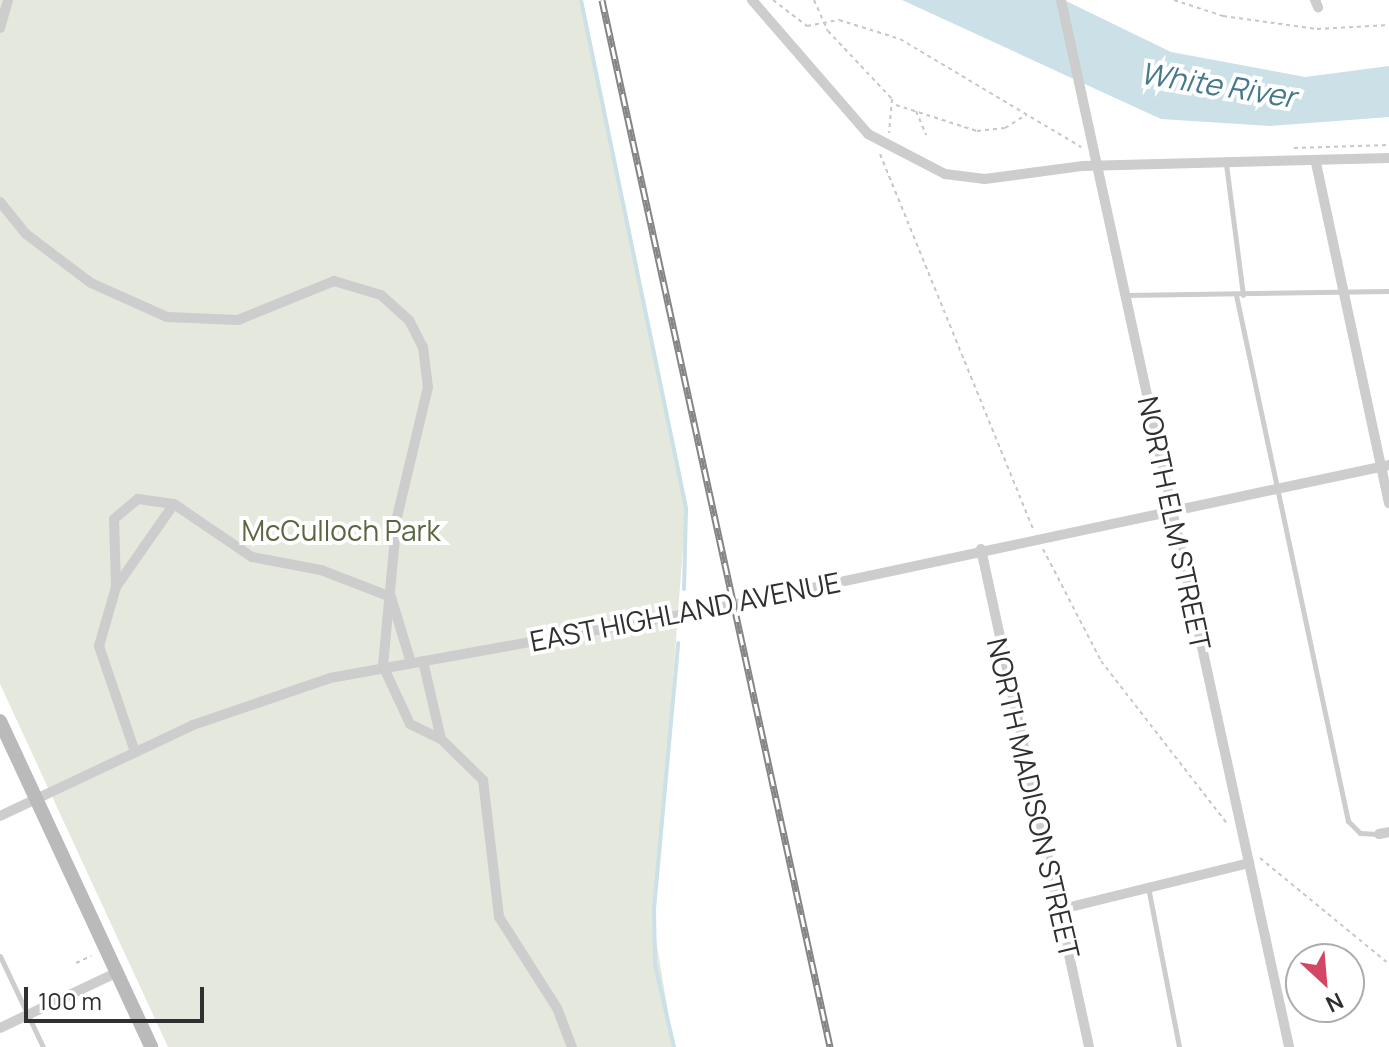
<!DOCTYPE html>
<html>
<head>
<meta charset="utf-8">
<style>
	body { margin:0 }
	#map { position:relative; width:1389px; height:1047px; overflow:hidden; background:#fff; font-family:Manrope,sans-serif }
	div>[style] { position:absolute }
	.green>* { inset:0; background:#e4e8dd }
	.water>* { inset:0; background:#cbe0e7 }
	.stream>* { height:4px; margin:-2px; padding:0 2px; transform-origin:2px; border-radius:2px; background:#cbe0e7 }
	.path>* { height:2px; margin-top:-1px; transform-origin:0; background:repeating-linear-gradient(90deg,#c7c7c7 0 4px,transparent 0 8px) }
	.service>* { height:5px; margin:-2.5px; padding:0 2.5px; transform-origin:2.5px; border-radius:2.5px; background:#cdcdcd }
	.minor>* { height:10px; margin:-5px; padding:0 5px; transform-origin:5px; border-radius:5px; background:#cdcdcd }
	.secondary>* { height:14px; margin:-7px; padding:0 7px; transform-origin:7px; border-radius:7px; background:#bababa }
	.rail>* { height:7px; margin-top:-3.5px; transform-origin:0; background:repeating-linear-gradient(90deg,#fff 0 12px,#858585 0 24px); box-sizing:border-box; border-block:2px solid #858585 }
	span { translate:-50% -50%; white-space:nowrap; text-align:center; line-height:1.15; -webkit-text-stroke:8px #fff; paint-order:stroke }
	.street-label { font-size:28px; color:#303030 }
	.park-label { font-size:28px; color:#586742 }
	.water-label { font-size:30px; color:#46798a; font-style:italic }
	.north { position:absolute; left:1285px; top:943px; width:80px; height:80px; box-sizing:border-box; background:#fff; border:2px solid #acacac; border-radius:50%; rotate:154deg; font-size:22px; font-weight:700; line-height:32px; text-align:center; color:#303030 }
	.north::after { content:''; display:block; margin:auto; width:28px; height:36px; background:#d34664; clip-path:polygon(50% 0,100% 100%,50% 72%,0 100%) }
	.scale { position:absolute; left:24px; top:987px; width:180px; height:36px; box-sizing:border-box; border:4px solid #303030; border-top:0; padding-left:10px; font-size:24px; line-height:28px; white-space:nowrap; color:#303030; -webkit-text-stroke:6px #fff; paint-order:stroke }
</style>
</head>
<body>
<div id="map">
	<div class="green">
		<i style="clip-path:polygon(0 0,581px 0,686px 508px,654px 928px,674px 1047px,168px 1047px,0 684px)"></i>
	</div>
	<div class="water">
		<i style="clip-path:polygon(902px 0,1064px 0,1171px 52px,1305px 77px,1389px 66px,1389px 117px,1270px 126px,1161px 119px)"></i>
	</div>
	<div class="stream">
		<i style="left:581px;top:0;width:519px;rotate:78.32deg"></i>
		<i style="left:686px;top:508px;width:81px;rotate:91.4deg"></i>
		<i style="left:674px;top:1047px;width:85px;rotate:-102.9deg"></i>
		<i style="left:655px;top:964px;width:55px;rotate:-91deg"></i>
		<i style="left:654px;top:909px;width:267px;rotate:-84.8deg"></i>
	</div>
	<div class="path">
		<i style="left:773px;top:0;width:43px;rotate:37.4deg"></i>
		<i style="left:807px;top:26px;width:33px;rotate:-11deg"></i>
		<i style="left:839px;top:20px;width:64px;rotate:17.3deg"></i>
		<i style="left:900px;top:39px;width:211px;rotate:30.8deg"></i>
		<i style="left:814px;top:0;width:34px;rotate:66deg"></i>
		<i style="left:828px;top:31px;width:93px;rotate:46.7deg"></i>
		<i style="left:892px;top:99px;width:34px;rotate:95deg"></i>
		<i style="left:1174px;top:0;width:52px;rotate:18.1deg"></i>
		<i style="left:1223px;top:16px;width:95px;rotate:7.9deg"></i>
		<i style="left:1317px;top:29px;width:72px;rotate:-3.2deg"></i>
		<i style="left:896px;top:105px;width:85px;rotate:17.8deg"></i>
		<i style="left:977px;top:131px;width:28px;rotate:-6deg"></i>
		<i style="left:1005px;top:128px;width:26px;rotate:-32deg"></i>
		<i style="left:916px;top:111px;width:26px;rotate:67deg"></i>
		<i style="left:1294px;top:148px;width:95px;rotate:-1.8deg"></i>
		<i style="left:880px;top:154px;width:405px;rotate:67.8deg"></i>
		<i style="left:1043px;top:549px;width:126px;rotate:62.6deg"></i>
		<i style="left:1101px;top:661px;width:207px;rotate:52.2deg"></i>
		<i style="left:1260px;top:858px;width:167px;rotate:39.4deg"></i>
		<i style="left:76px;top:963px;width:17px;rotate:-25deg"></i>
	</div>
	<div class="service">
		<i style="left:1226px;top:164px;width:132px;rotate:82.6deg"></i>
		<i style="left:1126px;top:295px;width:263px;rotate:-0.9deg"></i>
		<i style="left:1236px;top:295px;width:538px;rotate:77.98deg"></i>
		<i style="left:1348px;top:821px;width:17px;rotate:45deg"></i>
		<i style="left:1360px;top:833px;width:18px;rotate:3deg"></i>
		<i style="left:1148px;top:887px;width:163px;rotate:79deg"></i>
		<i style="left:0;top:956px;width:101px;rotate:64.7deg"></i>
	</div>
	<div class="minor">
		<i style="left:752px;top:0;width:177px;rotate:49.1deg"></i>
		<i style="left:868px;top:134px;width:87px;rotate:27.5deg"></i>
		<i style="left:945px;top:174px;width:40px;rotate:7.1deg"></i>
		<i style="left:985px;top:179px;width:99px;rotate:-7.6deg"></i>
		<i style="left:1083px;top:166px;width:306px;rotate:-1.5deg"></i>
		<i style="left:1061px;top:0;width:1072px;rotate:77.71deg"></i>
		<i style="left:1315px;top:0;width:8px;rotate:67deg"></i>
		<i style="left:0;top:28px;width:29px;rotate:-74deg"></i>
		<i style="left:1316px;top:163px;width:348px;rotate:77.9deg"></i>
		<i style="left:0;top:202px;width:41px;rotate:50.9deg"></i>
		<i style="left:26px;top:234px;width:81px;rotate:37deg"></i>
		<i style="left:91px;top:283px;width:83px;rotate:24.1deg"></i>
		<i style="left:167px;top:317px;width:71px;rotate:2.4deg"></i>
		<i style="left:238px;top:320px;width:104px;rotate:-22.1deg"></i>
		<i style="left:334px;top:281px;width:49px;rotate:16.6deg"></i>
		<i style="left:381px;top:295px;width:38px;rotate:42deg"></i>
		<i style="left:409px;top:320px;width:30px;rotate:63deg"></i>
		<i style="left:423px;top:347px;width:40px;rotate:82.9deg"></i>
		<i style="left:428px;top:387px;width:134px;rotate:103.4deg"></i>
		<i style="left:397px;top:517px;width:150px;rotate:95.4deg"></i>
		<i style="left:383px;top:666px;width:64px;rotate:65deg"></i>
		<i style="left:410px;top:724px;width:34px;rotate:26deg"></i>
		<i style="left:441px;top:739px;width:59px;rotate:44.3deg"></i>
		<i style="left:483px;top:780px;width:138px;rotate:83.3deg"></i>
		<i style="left:499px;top:917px;width:108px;rotate:57.5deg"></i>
		<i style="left:557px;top:1008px;width:42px;rotate:69deg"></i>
		<i style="left:981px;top:549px;width:510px;rotate:77.76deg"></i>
		<i style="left:116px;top:587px;width:101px;rotate:-55.1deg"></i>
		<i style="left:423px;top:661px;width:80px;rotate:77deg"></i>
		<i style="left:135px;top:752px;width:112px;rotate:-108.8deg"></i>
		<i style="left:99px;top:646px;width:61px;rotate:-73.9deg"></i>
		<i style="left:116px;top:587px;width:68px;rotate:-91.7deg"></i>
		<i style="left:114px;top:519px;width:31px;rotate:-40deg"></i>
		<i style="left:138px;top:499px;width:36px;rotate:8deg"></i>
		<i style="left:174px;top:504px;width:94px;rotate:34.2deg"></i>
		<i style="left:252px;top:557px;width:70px;rotate:10.7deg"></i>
		<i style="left:321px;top:570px;width:75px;rotate:21.1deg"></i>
		<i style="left:391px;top:597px;width:69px;rotate:73.1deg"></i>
		<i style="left:0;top:816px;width:213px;rotate:-25.2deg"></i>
		<i style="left:193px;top:725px;width:145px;rotate:-18.9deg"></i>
		<i style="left:330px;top:678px;width:380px;rotate:-10.2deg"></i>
		<i style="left:704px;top:611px;width:700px;rotate:-12.03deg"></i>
		<i style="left:1379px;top:834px;width:10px;rotate:-11deg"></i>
		<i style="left:1058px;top:910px;width:197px;rotate:-13.8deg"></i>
		<i style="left:0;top:1028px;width:128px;rotate:-25.4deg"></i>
	</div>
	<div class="secondary">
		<i style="left:0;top:721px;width:359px;rotate:65.1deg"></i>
	</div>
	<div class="rail">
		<i style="left:602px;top:0;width:1072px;rotate:77.71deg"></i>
	</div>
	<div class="street-label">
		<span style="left:1175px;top:523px;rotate:78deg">NORTH ELM STREET</span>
		<span style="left:685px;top:611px;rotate:-11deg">EAST HIGHLAND AVENUE</span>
		<span style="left:1034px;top:798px;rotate:77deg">NORTH MADISON STREET</span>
	</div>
	<div class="park-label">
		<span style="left:341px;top:530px">McCulloch Park</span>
	</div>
	<div class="water-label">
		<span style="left:1218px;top:85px;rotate:9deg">White River</span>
	</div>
	<div class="north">N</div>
	<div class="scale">100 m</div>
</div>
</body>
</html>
